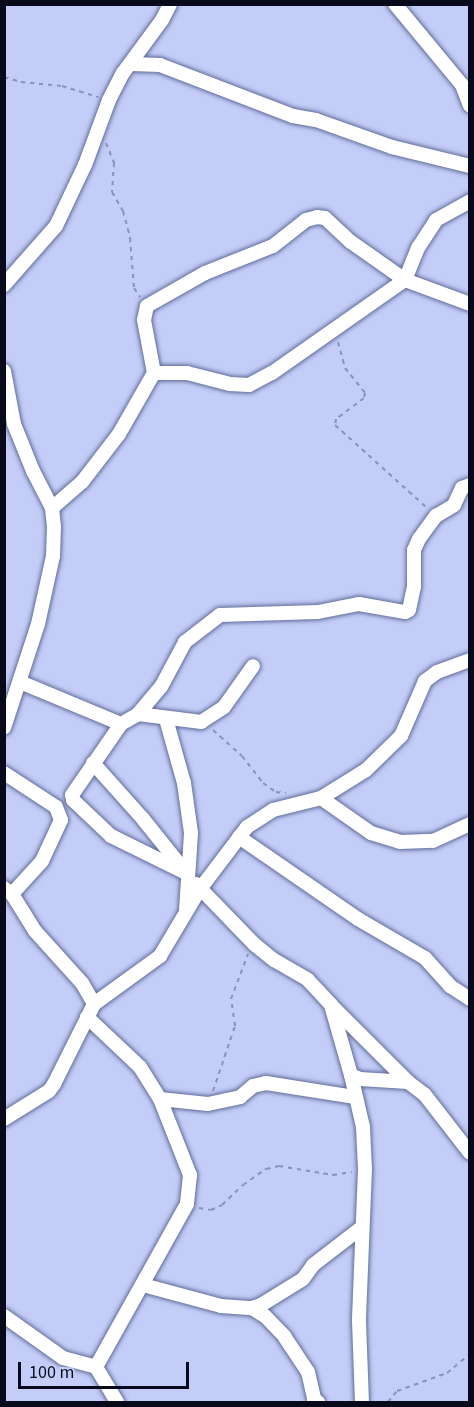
<!DOCTYPE html>
<html>
<head>
<meta charset="utf-8">
<style>
	body { margin:0 }
	#map { position:relative; width:474px; height:1407px; overflow:hidden; background:#c3cdf7; font-family:"Source Sans 3",sans-serif }
	div>[style] { position:absolute }
	.path>* { height:2px; margin-top:-1px; transform-origin:0; background:repeating-linear-gradient(90deg,#8a92b5 0 4.5px,transparent 0 9px) }
	.roads { filter:drop-shadow(0 0 2px #616c9a) drop-shadow(0 0 2px #616c9a) }
	.minor>* { height:14px; margin:-7px; padding:0 7px; transform-origin:7px; border-radius:7px; background:#fff }
	span { translate:-50% -50%; white-space:nowrap; text-align:center; line-height:1.15; -webkit-text-stroke:5px #c3cdf7; paint-order:stroke }
	.frame { position:absolute; inset:0; border:6px solid #080a1c; pointer-events:none }
	.scale { position:absolute; left:18px; top:1362px; width:171px; height:27px; box-sizing:border-box; border:3px solid #080a1c; border-top:0; padding-left:8px; font-size:18px; line-height:21px; white-space:nowrap; color:#080a1c; -webkit-text-stroke:4px #c3cdf7; paint-order:stroke }
</style>
</head>
<body>
<div id="map">
	<div class="path">
		<i style="left:4px;top:77px;width:18px;rotate:16deg"></i>
		<i style="left:21px;top:82px;width:41px;rotate:5.6deg"></i>
		<i style="left:62px;top:86px;width:38px;rotate:17deg"></i>
		<i style="left:106px;top:143px;width:22px;rotate:68deg"></i>
		<i style="left:114px;top:163px;width:29px;rotate:94deg"></i>
		<i style="left:112px;top:192px;width:22px;rotate:60deg"></i>
		<i style="left:123px;top:211px;width:28px;rotate:75deg"></i>
		<i style="left:130px;top:238px;width:50px;rotate:85.4deg"></i>
		<i style="left:134px;top:288px;width:11px;rotate:56deg"></i>
		<i style="left:338px;top:342px;width:27px;rotate:75deg"></i>
		<i style="left:345px;top:368px;width:32px;rotate:51deg"></i>
		<i style="left:365px;top:393px;width:5px;rotate:101deg"></i>
		<i style="left:364px;top:398px;width:35px;rotate:143deg"></i>
		<i style="left:336px;top:419px;width:6px;rotate:99deg"></i>
		<i style="left:335px;top:425px;width:122px;rotate:42deg"></i>
		<i style="left:213px;top:730px;width:39px;rotate:42deg"></i>
		<i style="left:242px;top:756px;width:34px;rotate:52deg"></i>
		<i style="left:263px;top:783px;width:16px;rotate:35deg"></i>
		<i style="left:276px;top:792px;width:10px;rotate:6deg"></i>
		<i style="left:213px;top:1091px;width:69px;rotate:-71.3deg"></i>
		<i style="left:235px;top:1026px;width:27px;rotate:-98deg"></i>
		<i style="left:231px;top:999px;width:48px;rotate:-69.3deg"></i>
		<i style="left:199px;top:1208px;width:12px;rotate:9deg"></i>
		<i style="left:211px;top:1210px;width:12px;rotate:-24deg"></i>
		<i style="left:222px;top:1205px;width:29px;rotate:-44deg"></i>
		<i style="left:243px;top:1185px;width:28px;rotate:-35deg"></i>
		<i style="left:266px;top:1169px;width:13px;rotate:-13deg"></i>
		<i style="left:279px;top:1166px;width:55px;rotate:9.5deg"></i>
		<i style="left:333px;top:1175px;width:19px;rotate:-9deg"></i>
		<i style="left:388px;top:1402px;width:14px;rotate:-51deg"></i>
		<i style="left:397px;top:1391px;width:53px;rotate:-19.8deg"></i>
		<i style="left:447px;top:1373px;width:30px;rotate:-40deg"></i>
	</div>
	<div class="roads">
		<div class="minor">
			<i style="left:395px;top:4px;width:105px;rotate:50.4deg"></i>
			<i style="left:462px;top:85px;width:22px;rotate:69deg"></i>
			<i style="left:132px;top:64px;width:28px;rotate:2deg"></i>
			<i style="left:160px;top:65px;width:142px;rotate:21deg"></i>
			<i style="left:293px;top:116px;width:23px;rotate:10deg"></i>
			<i style="left:316px;top:120px;width:81px;rotate:19.6deg"></i>
			<i style="left:392px;top:147px;width:80px;rotate:13.7deg"></i>
			<i style="left:4px;top:285px;width:79px;rotate:-48.6deg"></i>
			<i style="left:56px;top:226px;width:68px;rotate:-64.6deg"></i>
			<i style="left:85px;top:165px;width:69px;rotate:-69.7deg"></i>
			<i style="left:109px;top:100px;width:30px;rotate:-63deg"></i>
			<i style="left:123px;top:73px;width:66px;rotate:-53.7deg"></i>
			<i style="left:162px;top:20px;width:18px;rotate:-63deg"></i>
			<i style="left:4px;top:371px;width:54px;rotate:79.3deg"></i>
			<i style="left:14px;top:424px;width:51px;rotate:68deg"></i>
			<i style="left:33px;top:471px;width:42px;rotate:62.8deg"></i>
			<i style="left:52px;top:508px;width:19px;rotate:84deg"></i>
			<i style="left:54px;top:527px;width:29px;rotate:92deg"></i>
			<i style="left:53px;top:556px;width:70px;rotate:102.4deg"></i>
			<i style="left:38px;top:624px;width:109px;rotate:108.1deg"></i>
			<i style="left:154px;top:373px;width:33px"></i>
			<i style="left:187px;top:373px;width:44px;rotate:14.3deg"></i>
			<i style="left:230px;top:384px;width:19px;rotate:3deg"></i>
			<i style="left:249px;top:385px;width:26px;rotate:-28deg"></i>
			<i style="left:272px;top:373px;width:162px;rotate:-35deg"></i>
			<i style="left:405px;top:280px;width:35px;rotate:-68deg"></i>
			<i style="left:418px;top:248px;width:33px;rotate:-57deg"></i>
			<i style="left:436px;top:220px;width:39px;rotate:-29deg"></i>
			<i style="left:52px;top:508px;width:40px;rotate:-41deg"></i>
			<i style="left:82px;top:482px;width:61px;rotate:-52.4deg"></i>
			<i style="left:119px;top:434px;width:70px;rotate:-60.2deg"></i>
			<i style="left:154px;top:373px;width:54px;rotate:-100.7deg"></i>
			<i style="left:144px;top:320px;width:14px;rotate:-78deg"></i>
			<i style="left:147px;top:306px;width:67px;rotate:-29.6deg"></i>
			<i style="left:205px;top:273px;width:73px;rotate:-21.7deg"></i>
			<i style="left:273px;top:246px;width:42px;rotate:-38.2deg"></i>
			<i style="left:306px;top:220px;width:11px;rotate:-15deg"></i>
			<i style="left:317px;top:217px;width:8px;rotate:7deg"></i>
			<i style="left:325px;top:218px;width:35px;rotate:43deg"></i>
			<i style="left:351px;top:242px;width:66px;rotate:35.1deg"></i>
			<i style="left:405px;top:280px;width:69px;rotate:20.3deg"></i>
			<i style="left:20px;top:682px;width:109px;rotate:22.6deg"></i>
			<i style="left:138px;top:714px;width:64px;rotate:7.2deg"></i>
			<i style="left:201px;top:722px;width:27px;rotate:-33deg"></i>
			<i style="left:224px;top:707px;width:50px;rotate:-54.7deg"></i>
			<i style="left:166px;top:719px;width:66px;rotate:74.3deg"></i>
			<i style="left:184px;top:783px;width:50px;rotate:82deg"></i>
			<i style="left:191px;top:833px;width:78px;rotate:93.7deg"></i>
			<i style="left:93px;top:763px;width:75px;rotate:48.2deg"></i>
			<i style="left:143px;top:819px;width:64px;rotate:51.3deg"></i>
			<i style="left:4px;top:773px;width:62px;rotate:33.2deg"></i>
			<i style="left:56px;top:807px;width:14px;rotate:69deg"></i>
			<i style="left:61px;top:820px;width:45px;rotate:114.9deg"></i>
			<i style="left:42px;top:861px;width:45px;rotate:132.3deg"></i>
			<i style="left:321px;top:798px;width:61px;rotate:35deg"></i>
			<i style="left:371px;top:833px;width:30px;rotate:17deg"></i>
			<i style="left:400px;top:842px;width:33px;rotate:-2deg"></i>
			<i style="left:433px;top:841px;width:41px;rotate:-24.7deg"></i>
			<i style="left:239px;top:837px;width:145px;rotate:34.6deg"></i>
			<i style="left:358px;top:919px;width:78px;rotate:30.2deg"></i>
			<i style="left:425px;top:958px;width:38px;rotate:48deg"></i>
			<i style="left:450px;top:986px;width:24px;rotate:33deg"></i>
			<i style="left:188px;top:874px;width:86px;rotate:-153.7deg"></i>
			<i style="left:111px;top:836px;width:52px;rotate:-136.5deg"></i>
			<i style="left:73px;top:800px;width:5px;rotate:-101deg"></i>
			<i style="left:72px;top:795px;width:86px;rotate:-55.4deg"></i>
			<i style="left:121px;top:724px;width:20px;rotate:-30deg"></i>
			<i style="left:138px;top:714px;width:35px;rotate:-50deg"></i>
			<i style="left:161px;top:687px;width:51px;rotate:-61.9deg"></i>
			<i style="left:185px;top:642px;width:44px;rotate:-37.6deg"></i>
			<i style="left:220px;top:615px;width:98px;rotate:-1.8deg"></i>
			<i style="left:318px;top:612px;width:42px;rotate:-11deg"></i>
			<i style="left:359px;top:604px;width:47px;rotate:9.9deg"></i>
			<i style="left:405px;top:612px;width:4px;rotate:-27deg"></i>
			<i style="left:409px;top:610px;width:25px;rotate:-78deg"></i>
			<i style="left:414px;top:586px;width:36px;rotate:-90deg"></i>
			<i style="left:414px;top:550px;width:12px;rotate:-66deg"></i>
			<i style="left:419px;top:539px;width:29px;rotate:-54deg"></i>
			<i style="left:436px;top:516px;width:21px;rotate:-31deg"></i>
			<i style="left:454px;top:505px;width:19px;rotate:-65deg"></i>
			<i style="left:462px;top:488px;width:9px;rotate:-21deg"></i>
			<i style="left:196px;top:884px;width:83px;rotate:46deg"></i>
			<i style="left:254px;top:944px;width:26px;rotate:39deg"></i>
			<i style="left:274px;top:960px;width:39px;rotate:30deg"></i>
			<i style="left:308px;top:980px;width:34px;rotate:47deg"></i>
			<i style="left:331px;top:1005px;width:73px;rotate:74.1deg"></i>
			<i style="left:351px;top:1075px;width:10px;rotate:24deg"></i>
			<i style="left:360px;top:1079px;width:48px;rotate:3.6deg"></i>
			<i style="left:408px;top:1082px;width:21px;rotate:37deg"></i>
			<i style="left:425px;top:1095px;width:73px;rotate:52.2deg"></i>
			<i style="left:4px;top:888px;width:10px;rotate:37deg"></i>
			<i style="left:12px;top:894px;width:44px;rotate:58.1deg"></i>
			<i style="left:35px;top:931px;width:70px;rotate:47.9deg"></i>
			<i style="left:82px;top:983px;width:24px;rotate:60deg"></i>
			<i style="left:331px;top:1005px;width:109px;rotate:45deg"></i>
			<i style="left:87px;top:1017px;width:73px;rotate:43.3deg"></i>
			<i style="left:140px;top:1067px;width:38px;rotate:58deg"></i>
			<i style="left:160px;top:1099px;width:82px;rotate:68.5deg"></i>
			<i style="left:190px;top:1175px;width:29px;rotate:96deg"></i>
			<i style="left:187px;top:1204px;width:187px;rotate:119.2deg"></i>
			<i style="left:96px;top:1367px;width:41px;rotate:59deg"></i>
			<i style="left:351px;top:1075px;width:53px;rotate:77deg"></i>
			<i style="left:363px;top:1127px;width:42px;rotate:87.3deg"></i>
			<i style="left:365px;top:1169px;width:152px;rotate:92.3deg"></i>
			<i style="left:359px;top:1321px;width:81px;rotate:87.9deg"></i>
			<i style="left:160px;top:1099px;width:48px;rotate:5.9deg"></i>
			<i style="left:208px;top:1104px;width:33px;rotate:-12deg"></i>
			<i style="left:240px;top:1097px;width:17px;rotate:-40deg"></i>
			<i style="left:253px;top:1086px;width:13px;rotate:-13deg"></i>
			<i style="left:266px;top:1083px;width:89px;rotate:9deg"></i>
			<i style="left:4px;top:1119px;width:53px;rotate:-31.9deg"></i>
			<i style="left:49px;top:1091px;width:9px;rotate:-54deg"></i>
			<i style="left:54px;top:1084px;width:89px;rotate:-63.4deg"></i>
			<i style="left:94px;top:1004px;width:82px;rotate:-36deg"></i>
			<i style="left:160px;top:956px;width:78px;rotate:-59.2deg"></i>
			<i style="left:200px;top:889px;width:78px;rotate:-52.8deg"></i>
			<i style="left:247px;top:827px;width:31px;rotate:-33deg"></i>
			<i style="left:273px;top:810px;width:49px;rotate:-14deg"></i>
			<i style="left:321px;top:798px;width:53px;rotate:-31.9deg"></i>
			<i style="left:366px;top:770px;width:49px;rotate:-44.2deg"></i>
			<i style="left:401px;top:736px;width:60px;rotate:-66.4deg"></i>
			<i style="left:425px;top:681px;width:15px;rotate:-37deg"></i>
			<i style="left:437px;top:672px;width:35px;rotate:-20deg"></i>
			<i style="left:143px;top:1285px;width:81px;rotate:15.1deg"></i>
			<i style="left:221px;top:1306px;width:31px;rotate:4deg"></i>
			<i style="left:252px;top:1308px;width:9px;rotate:-18deg"></i>
			<i style="left:261px;top:1305px;width:49px;rotate:-31.8deg"></i>
			<i style="left:303px;top:1279px;width:17px;rotate:-54deg"></i>
			<i style="left:313px;top:1265px;width:61px;rotate:-37.6deg"></i>
			<i style="left:252px;top:1308px;width:15px;rotate:32deg"></i>
			<i style="left:265px;top:1316px;width:28px;rotate:46deg"></i>
			<i style="left:284px;top:1336px;width:43px;rotate:56.3deg"></i>
			<i style="left:308px;top:1372px;width:28px;rotate:77deg"></i>
			<i style="left:314px;top:1399px;width:5px;rotate:37deg"></i>
			<i style="left:4px;top:1316px;width:72px;rotate:35.4deg"></i>
			<i style="left:63px;top:1358px;width:34px;rotate:15deg"></i>
		</div>
	</div>
	<div class="frame"></div>
	<div class="scale">100 m</div>
</div>
</body>
</html>
